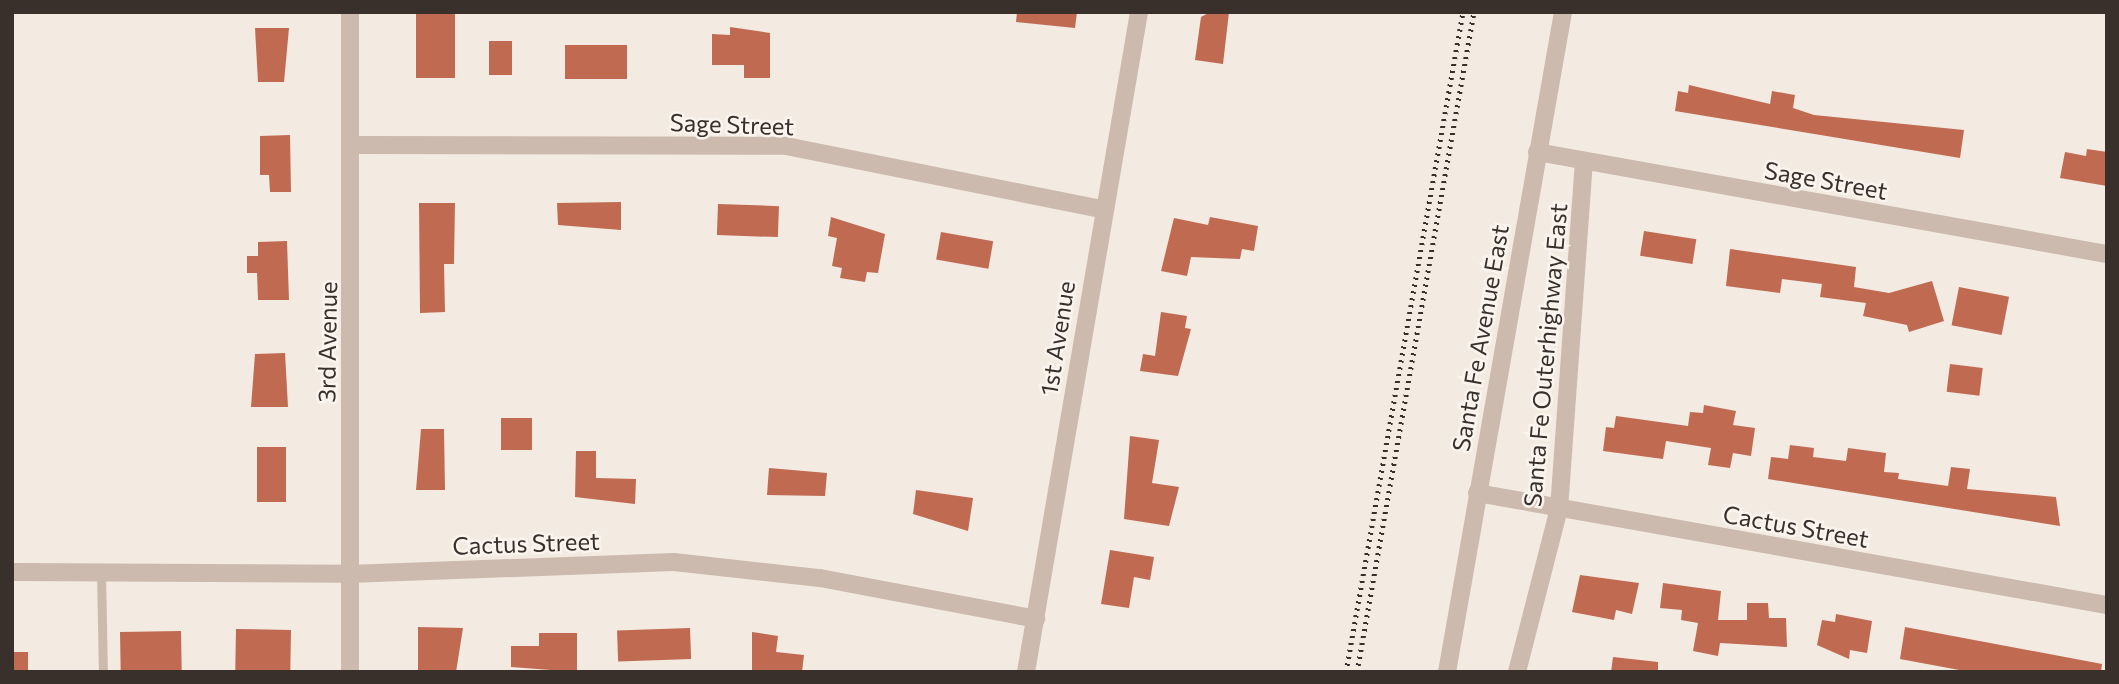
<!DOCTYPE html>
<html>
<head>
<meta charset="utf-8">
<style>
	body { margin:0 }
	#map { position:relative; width:2119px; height:684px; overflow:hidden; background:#f3eae1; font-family:Commissioner,sans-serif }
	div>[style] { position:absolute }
	.building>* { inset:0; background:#c06a52; transform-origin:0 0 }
	.service>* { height:9px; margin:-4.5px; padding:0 4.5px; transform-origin:4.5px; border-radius:4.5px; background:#cbbaad }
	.minor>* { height:18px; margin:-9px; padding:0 9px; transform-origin:9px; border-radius:9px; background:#cbbaad }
	.tertiary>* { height:18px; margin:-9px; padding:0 9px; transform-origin:9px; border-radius:9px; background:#cbbaad }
	.rail>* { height:5px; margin-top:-2.5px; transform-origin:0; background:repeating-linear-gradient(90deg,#39302c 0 2px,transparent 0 7px) }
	span { translate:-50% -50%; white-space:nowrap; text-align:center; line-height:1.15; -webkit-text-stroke:5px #faf4ee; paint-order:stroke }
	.street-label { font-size:24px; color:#39302c }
	.frame { position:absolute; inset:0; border:14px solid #39302c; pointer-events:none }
</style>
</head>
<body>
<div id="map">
	<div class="building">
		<i style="left:416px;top:12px;width:39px;height:66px"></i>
		<i style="clip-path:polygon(1017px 12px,1077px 12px,1075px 28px,1016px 22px)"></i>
		<i style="clip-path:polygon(1210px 12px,1229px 12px,1223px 64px,1195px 60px,1201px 17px)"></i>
		<i style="clip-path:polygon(730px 27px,770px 33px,770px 78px,744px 78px,744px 65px,712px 65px,712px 34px,730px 35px)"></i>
		<i style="clip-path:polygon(255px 28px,289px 28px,284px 82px,258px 82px)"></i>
		<i style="left:489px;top:41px;width:23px;height:34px"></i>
		<i style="left:565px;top:45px;width:62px;height:34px"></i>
		<i style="clip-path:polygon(1689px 85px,1770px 104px,1772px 91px,1795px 95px,1793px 108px,1814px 115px,1964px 130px,1960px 158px,1675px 111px,1678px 91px,1688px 93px)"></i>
		<i style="clip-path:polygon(290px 135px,291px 192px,270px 192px,269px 175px,260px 175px,260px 136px)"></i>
		<i style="clip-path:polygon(2087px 149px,2107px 152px,2107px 186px,2060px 178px,2065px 152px,2086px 156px)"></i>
		<i style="clip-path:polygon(621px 202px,621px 230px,558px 225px,557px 203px)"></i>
		<i style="clip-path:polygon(419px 203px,455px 203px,454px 264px,444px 264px,445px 312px,420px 313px)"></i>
		<i style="left:718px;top:204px;width:61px;height:31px;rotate:2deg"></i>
		<i style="clip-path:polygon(831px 217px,885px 234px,878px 273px,867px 272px,865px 282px,840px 278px,842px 268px,832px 266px,837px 238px,828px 236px)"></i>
		<i style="clip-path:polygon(1210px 217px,1258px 226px,1254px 251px,1242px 249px,1240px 259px,1191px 257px,1187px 276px,1161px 271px,1174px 218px,1208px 225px)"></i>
		<i style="left:1644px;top:231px;width:53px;height:25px;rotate:9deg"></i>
		<i style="left:941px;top:232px;width:53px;height:28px;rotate:10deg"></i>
		<i style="clip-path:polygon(287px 241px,289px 300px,258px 300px,257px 273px,247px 273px,247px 256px,258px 256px,258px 242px)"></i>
		<i style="clip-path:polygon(1730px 249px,1856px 267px,1854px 287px,1889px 293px,1932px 281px,1944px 321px,1909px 332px,1907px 325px,1863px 316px,1866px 303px,1820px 297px,1822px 284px,1782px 279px,1780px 293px,1726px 286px)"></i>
		<i style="left:1959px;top:287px;width:51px;height:39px;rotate:11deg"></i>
		<i style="clip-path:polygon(1161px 312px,1187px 316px,1185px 328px,1191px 329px,1178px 376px,1140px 371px,1143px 354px,1155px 356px)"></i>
		<i style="clip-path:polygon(285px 353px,288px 407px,251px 407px,255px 354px)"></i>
		<i style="left:1950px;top:364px;width:33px;height:28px;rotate:7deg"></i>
		<i style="clip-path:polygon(1704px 405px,1736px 411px,1733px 425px,1755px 428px,1751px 456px,1733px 453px,1730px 468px,1708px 465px,1711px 448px,1666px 441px,1663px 459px,1603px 451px,1606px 427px,1614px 428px,1616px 416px,1688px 426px,1690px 412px,1703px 413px)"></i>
		<i style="left:501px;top:418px;width:31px;height:32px"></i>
		<i style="clip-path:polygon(421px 429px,444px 429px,445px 490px,416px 490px)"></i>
		<i style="clip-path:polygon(1130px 436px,1159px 440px,1152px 483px,1179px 487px,1169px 526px,1124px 519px)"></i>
		<i style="clip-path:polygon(1790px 445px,1814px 448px,1813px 457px,1846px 461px,1848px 448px,1886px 453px,1884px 472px,1899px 473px,1898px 479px,1948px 486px,1951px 467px,1970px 469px,1967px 489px,2056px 497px,2060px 526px,1768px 479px,1771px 457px,1788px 459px)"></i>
		<i style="left:257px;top:447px;width:29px;height:55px"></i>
		<i style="clip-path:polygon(576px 451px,596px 451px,596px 478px,636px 479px,635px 504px,575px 497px)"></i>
		<i style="clip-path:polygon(769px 468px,827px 473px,825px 496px,767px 495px)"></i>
		<i style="clip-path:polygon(916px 490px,973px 498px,968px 531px,913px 514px)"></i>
		<i style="clip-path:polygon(1110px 550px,1154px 557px,1150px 580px,1134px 577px,1129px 608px,1101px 604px)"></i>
		<i style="clip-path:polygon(1580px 575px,1639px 583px,1632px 614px,1616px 610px,1614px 620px,1572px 612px)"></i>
		<i style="clip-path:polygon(1663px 583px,1721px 591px,1718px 620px,1747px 620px,1747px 603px,1768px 603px,1769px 618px,1786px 618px,1787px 647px,1720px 643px,1718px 656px,1693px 651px,1698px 623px,1681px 620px,1682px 610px,1660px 608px)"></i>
		<i style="clip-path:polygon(1836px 614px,1872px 621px,1867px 653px,1850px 650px,1849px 659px,1817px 645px,1822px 620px,1835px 622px)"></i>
		<i style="clip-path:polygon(418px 627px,463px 628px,456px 672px,418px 672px)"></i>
		<i style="clip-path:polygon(1905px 627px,2102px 664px,2101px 672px,1970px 672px,1900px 659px)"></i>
		<i style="left:690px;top:628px;width:31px;height:73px;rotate:88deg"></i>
		<i style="left:236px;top:629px;width:55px;height:43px;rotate:1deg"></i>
		<i style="left:181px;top:631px;width:40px;height:61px;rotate:89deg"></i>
		<i style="clip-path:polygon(752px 632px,778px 636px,776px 652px,804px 655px,802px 672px,752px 672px)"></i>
		<i style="clip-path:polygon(539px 633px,577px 633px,577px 672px,511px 667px,511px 646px,539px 646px)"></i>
		<i style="left:12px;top:652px;width:16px;height:20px"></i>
		<i style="clip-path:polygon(1613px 657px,1658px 662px,1658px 672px,1611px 672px)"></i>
	</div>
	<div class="service">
		<i style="left:101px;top:572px;width:100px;rotate:88.9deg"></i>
	</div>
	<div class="minor">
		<i style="left:354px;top:145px;width:432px;rotate:0.1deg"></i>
		<i style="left:786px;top:146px;width:322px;rotate:11.3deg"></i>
		<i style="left:1537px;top:152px;width:579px;rotate:10.15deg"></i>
		<i style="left:1477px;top:493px;width:640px;rotate:10.08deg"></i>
		<i style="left:12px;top:572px;width:337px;rotate:0.3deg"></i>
		<i style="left:349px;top:574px;width:325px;rotate:-2.1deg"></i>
		<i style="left:674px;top:562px;width:147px;rotate:6.3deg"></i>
		<i style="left:820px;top:578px;width:220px;rotate:10.7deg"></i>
		<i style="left:1026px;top:672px;width:670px;rotate:-80.28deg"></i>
		<i style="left:1517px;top:672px;width:168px;rotate:-75.6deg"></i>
		<i style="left:1559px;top:509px;width:347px;rotate:-85.9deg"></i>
	</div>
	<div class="tertiary">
		<i style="left:350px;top:672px;width:660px;rotate:-90deg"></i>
		<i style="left:1447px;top:672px;width:670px;rotate:-80.03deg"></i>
	</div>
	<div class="rail">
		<i style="left:1346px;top:672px;width:670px;rotate:-79.95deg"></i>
		<i style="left:1357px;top:672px;width:670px;rotate:-79.95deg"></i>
	</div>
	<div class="street-label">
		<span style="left:732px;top:124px;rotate:2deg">Sage Street</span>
		<span style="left:1826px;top:180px;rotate:10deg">Sage Street</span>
		<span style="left:1057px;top:338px;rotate:-81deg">1st Avenue</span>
		<span style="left:1480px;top:338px;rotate:-80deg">Santa Fe Avenue East</span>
		<span style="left:327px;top:342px;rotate:-89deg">3rd Avenue</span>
		<span style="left:1545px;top:355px;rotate:-85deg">Santa Fe Outerhighway East</span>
		<span style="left:1796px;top:526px;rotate:10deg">Cactus Street</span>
		<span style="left:526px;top:543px;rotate:-2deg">Cactus Street</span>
	</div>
	<div class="frame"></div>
</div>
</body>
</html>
